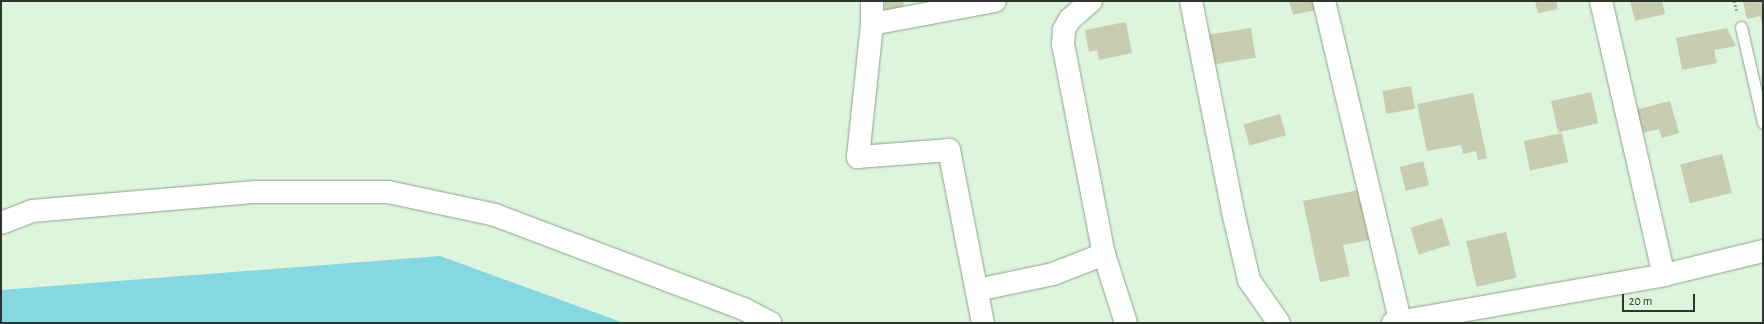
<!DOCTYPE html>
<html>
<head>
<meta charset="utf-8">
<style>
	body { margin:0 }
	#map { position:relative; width:1764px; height:324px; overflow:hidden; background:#ddf4dd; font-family:"Alegreya Sans",sans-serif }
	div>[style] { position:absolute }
	.water>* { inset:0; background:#85d7e1 }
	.building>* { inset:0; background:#c8ccb0; transform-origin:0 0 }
	.path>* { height:2.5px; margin-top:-1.25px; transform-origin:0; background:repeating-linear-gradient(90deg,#95a795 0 2px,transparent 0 4px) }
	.roads { filter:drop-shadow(0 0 1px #8ca18c) drop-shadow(0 0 1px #8ca18c) }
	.service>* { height:11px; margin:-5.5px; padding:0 5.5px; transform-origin:5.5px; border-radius:5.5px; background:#fff }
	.minor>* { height:22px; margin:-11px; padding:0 11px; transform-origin:11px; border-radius:11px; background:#fff }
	span { translate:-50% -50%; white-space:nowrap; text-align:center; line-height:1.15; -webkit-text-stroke:3px #ddf4dd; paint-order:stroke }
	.frame { position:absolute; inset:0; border:2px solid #2c352c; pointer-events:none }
	.scale { position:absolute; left:1622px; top:294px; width:73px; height:18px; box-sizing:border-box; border:2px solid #2c352c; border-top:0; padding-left:5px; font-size:12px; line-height:14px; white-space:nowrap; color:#2c352c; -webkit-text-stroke:3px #ddf4dd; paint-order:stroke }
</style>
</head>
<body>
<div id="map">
	<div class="water">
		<i style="clip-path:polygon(440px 256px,624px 323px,1px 323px,1px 290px)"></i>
	</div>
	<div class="building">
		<i style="clip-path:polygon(884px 1px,903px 1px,904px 9px,885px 11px)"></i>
		<i style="clip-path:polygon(1289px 1px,1313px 1px,1315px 10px,1293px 15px)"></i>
		<i style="clip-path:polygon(1535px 1px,1556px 1px,1558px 9px,1538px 13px)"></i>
		<i style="clip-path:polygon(1630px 1px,1662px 1px,1665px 14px,1635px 21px)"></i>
		<i style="clip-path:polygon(1743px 1px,1763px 1px,1763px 27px,1760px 16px,1747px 19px)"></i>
		<i style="clip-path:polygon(1126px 22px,1132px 53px,1099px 60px,1097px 50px,1089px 52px,1085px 30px)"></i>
		<i style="left:1251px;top:28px;width:30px;height:45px;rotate:81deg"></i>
		<i style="clip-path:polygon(1727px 28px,1736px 46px,1714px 50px,1717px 63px,1682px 70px,1676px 38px)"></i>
		<i style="left:1411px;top:86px;width:23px;height:29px;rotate:80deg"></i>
		<i style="left:1591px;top:92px;width:32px;height:41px;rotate:77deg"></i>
		<i style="clip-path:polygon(1473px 93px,1487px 158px,1478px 160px,1476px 151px,1463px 154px,1461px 145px,1427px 151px,1417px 104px)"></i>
		<i style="clip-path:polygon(1670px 101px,1679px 133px,1662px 138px,1659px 129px,1642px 133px,1635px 110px)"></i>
		<i style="left:1280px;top:114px;width:22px;height:38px;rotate:74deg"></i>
		<i style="left:1562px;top:133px;width:30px;height:39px;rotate:78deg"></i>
		<i style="left:1722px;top:154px;width:40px;height:43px;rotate:76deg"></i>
		<i style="left:1423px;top:161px;width:25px;height:24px;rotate:76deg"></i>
		<i style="clip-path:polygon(1359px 190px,1369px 240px,1343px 245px,1350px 276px,1320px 282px,1303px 201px)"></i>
		<i style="left:1442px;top:218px;width:28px;height:33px;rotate:73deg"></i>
		<i style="left:1506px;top:232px;width:47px;height:41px;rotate:77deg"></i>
	</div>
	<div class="path">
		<i style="left:1734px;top:1px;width:10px;rotate:73deg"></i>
	</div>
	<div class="roads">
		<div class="service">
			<i style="left:1741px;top:27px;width:98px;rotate:77deg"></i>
		</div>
		<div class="minor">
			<i style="left:872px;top:1px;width:23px;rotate:90deg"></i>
			<i style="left:872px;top:24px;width:134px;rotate:96deg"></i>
			<i style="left:858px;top:157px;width:91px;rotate:-4.4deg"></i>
			<i style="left:949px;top:150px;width:176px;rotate:78.9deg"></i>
			<i style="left:1091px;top:1px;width:28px;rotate:139deg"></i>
			<i style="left:1070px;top:19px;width:13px;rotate:119deg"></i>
			<i style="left:1064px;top:30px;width:14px;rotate:94deg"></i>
			<i style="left:1063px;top:44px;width:214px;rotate:79deg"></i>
			<i style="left:1191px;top:1px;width:219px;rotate:78.7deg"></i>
			<i style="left:1234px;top:216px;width:66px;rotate:76.8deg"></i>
			<i style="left:1249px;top:280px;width:52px;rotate:55.1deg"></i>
			<i style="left:1324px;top:1px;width:329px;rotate:76.6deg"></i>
			<i style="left:1601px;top:1px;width:281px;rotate:77.1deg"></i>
			<i style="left:872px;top:24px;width:125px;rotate:-10.6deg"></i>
			<i style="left:1px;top:223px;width:33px;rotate:-21deg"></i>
			<i style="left:32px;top:211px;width:224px;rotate:-4.9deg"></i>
			<i style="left:255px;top:192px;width:133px"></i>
			<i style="left:388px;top:192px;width:109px;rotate:12.1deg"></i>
			<i style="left:495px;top:215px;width:266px;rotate:20.7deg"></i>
			<i style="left:744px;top:309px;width:30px;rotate:28deg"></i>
			<i style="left:977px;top:290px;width:78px;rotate:-11.9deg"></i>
			<i style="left:1053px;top:274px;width:55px;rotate:-21.4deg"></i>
			<i style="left:1104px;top:254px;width:72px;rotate:72.3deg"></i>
			<i style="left:1393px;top:323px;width:275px;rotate:-10deg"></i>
			<i style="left:1664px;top:275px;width:102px;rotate:-13.6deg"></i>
		</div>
	</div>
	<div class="frame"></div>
	<div class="scale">20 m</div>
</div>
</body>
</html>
